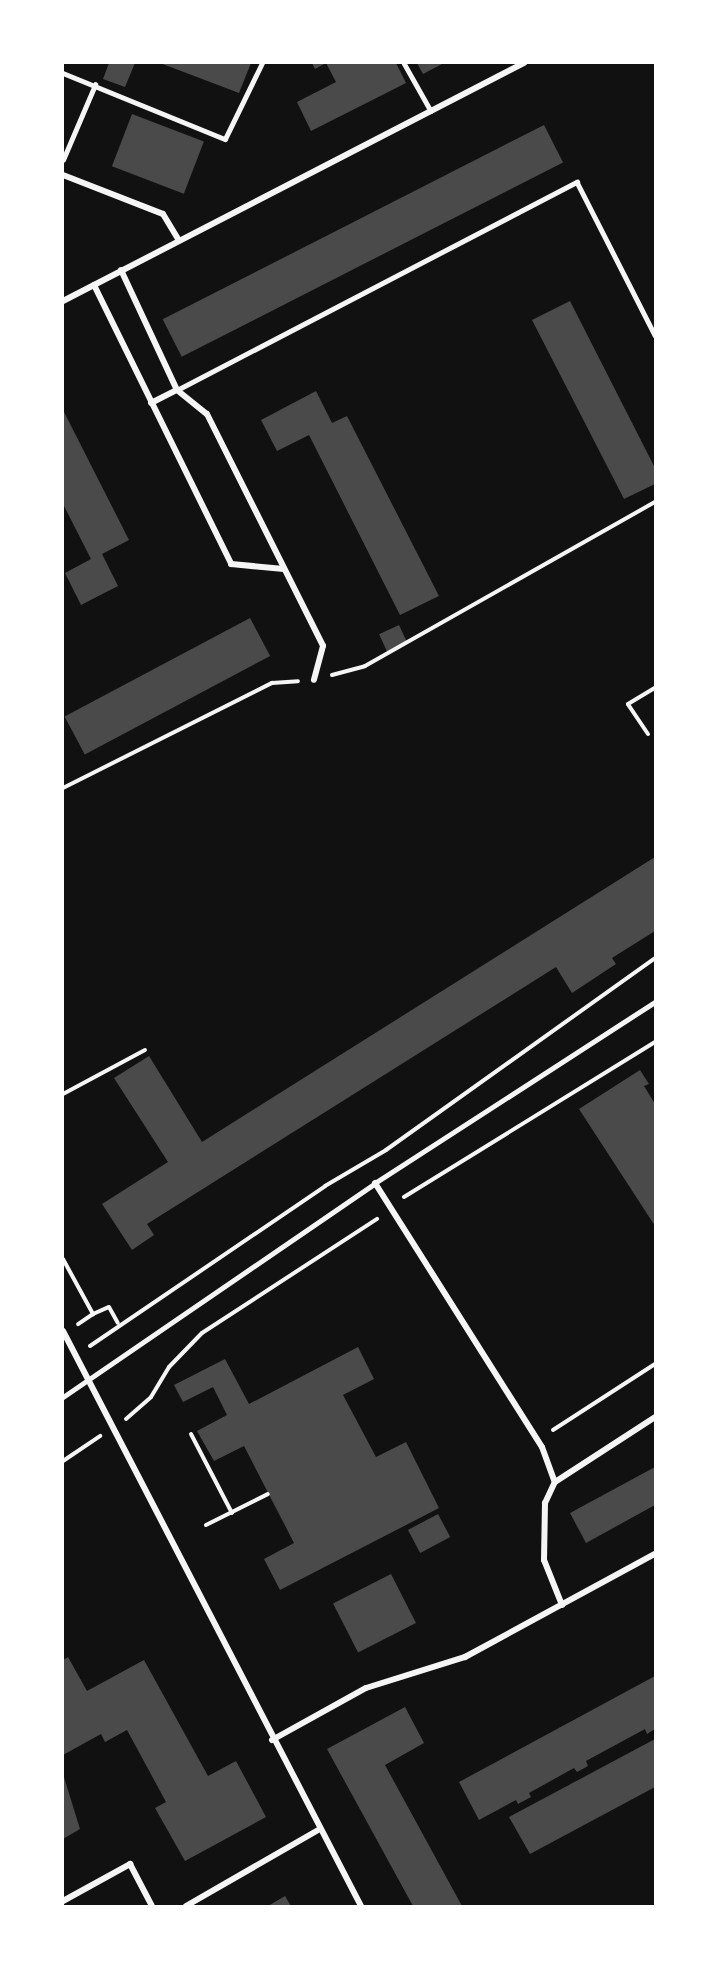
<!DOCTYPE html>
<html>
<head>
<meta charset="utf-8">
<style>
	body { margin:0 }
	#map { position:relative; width:718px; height:1969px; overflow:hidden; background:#111; font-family:Bitter,serif }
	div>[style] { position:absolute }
	.building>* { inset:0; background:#4a4a4a; transform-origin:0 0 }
	.path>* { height:4px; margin:-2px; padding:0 2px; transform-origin:2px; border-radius:2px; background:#f5f5f5 }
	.service>* { height:4.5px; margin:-2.25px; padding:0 2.25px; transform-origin:2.25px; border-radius:2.25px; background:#f5f5f5 }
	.minor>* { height:6px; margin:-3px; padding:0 3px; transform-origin:3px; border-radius:3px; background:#f5f5f5 }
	span { translate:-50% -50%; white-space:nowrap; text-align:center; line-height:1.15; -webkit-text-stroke:4.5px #fff; paint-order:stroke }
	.frame { position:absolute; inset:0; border:64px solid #fff; pointer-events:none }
</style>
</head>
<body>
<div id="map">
	<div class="building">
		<i style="clip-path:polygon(109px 63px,135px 63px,125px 87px,103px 79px)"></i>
		<i style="clip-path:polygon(160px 63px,251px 63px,239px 93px)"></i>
		<i style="clip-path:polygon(312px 63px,396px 63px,406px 83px,311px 131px,297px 102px,336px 82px,326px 63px,315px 69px)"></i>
		<i style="clip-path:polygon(417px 63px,444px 63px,423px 74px)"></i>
		<i style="left:132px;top:114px;width:77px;height:56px;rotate:21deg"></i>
		<i style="left:544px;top:125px;width:42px;height:428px;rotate:63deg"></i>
		<i style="clip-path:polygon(570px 301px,655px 468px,655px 484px,624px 499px,532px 320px)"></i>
		<i style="clip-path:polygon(316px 391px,332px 423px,347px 416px,439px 596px,400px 615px,309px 435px,277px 451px,261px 420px)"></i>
		<i style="clip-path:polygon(63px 410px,129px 540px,102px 554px,118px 586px,81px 605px,65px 573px,91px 559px,63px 504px)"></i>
		<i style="left:250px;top:618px;width:43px;height:210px;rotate:62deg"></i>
		<i style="left:399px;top:625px;width:19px;height:22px;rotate:65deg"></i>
		<i style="clip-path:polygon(655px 857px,655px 931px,612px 958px,616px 964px,572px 993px,556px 967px,147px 1224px,154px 1235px,132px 1250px,102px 1204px,168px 1162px,114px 1078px,149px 1056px,202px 1142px)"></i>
		<i style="clip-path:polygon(640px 1070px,649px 1084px,644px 1086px,655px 1104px,655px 1226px,579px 1109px)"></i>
		<i style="clip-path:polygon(358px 1347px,374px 1379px,343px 1395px,376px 1457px,406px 1442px,439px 1508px,280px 1590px,264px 1559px,294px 1543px,244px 1446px,214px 1461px,197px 1431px,227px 1415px,213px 1387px,183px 1402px,174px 1385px,225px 1359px,249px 1404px)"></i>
		<i style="clip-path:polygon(655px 1467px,655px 1505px,586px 1543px,570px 1513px)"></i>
		<i style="left:438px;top:1514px;width:26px;height:34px;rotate:62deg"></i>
		<i style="left:391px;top:1574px;width:55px;height:65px;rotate:63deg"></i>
		<i style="clip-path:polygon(68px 1657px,87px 1691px,144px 1660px,208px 1776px,236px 1761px,266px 1817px,185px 1861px,155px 1808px,166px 1802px,127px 1730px,105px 1742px,101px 1734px,63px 1755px,63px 1660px)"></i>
		<i style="clip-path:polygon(655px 1676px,655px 1729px,647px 1734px,645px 1729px,586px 1761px,588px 1766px,577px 1772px,574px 1768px,529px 1793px,531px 1797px,518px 1804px,516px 1800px,479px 1820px,459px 1782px)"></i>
		<i style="clip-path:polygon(405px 1707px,424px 1743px,385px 1765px,462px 1906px,413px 1906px,327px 1749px)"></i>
		<i style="clip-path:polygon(655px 1739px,655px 1787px,530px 1854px,509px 1817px)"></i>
		<i style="clip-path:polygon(63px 1774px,80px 1829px,63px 1839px)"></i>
		<i style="clip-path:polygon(285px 1896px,291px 1906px,268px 1906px)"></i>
	</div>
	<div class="path">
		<i style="left:332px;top:675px;width:34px;rotate:-15deg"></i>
		<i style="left:365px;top:666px;width:333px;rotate:-29.5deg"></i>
		<i style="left:648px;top:734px;width:36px;rotate:-124deg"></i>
		<i style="left:628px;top:704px;width:31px;rotate:-31deg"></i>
		<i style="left:63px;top:788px;width:234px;rotate:-26.7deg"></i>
		<i style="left:272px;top:683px;width:26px;rotate:-4deg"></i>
		<i style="left:63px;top:1094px;width:93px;rotate:-28.2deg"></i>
		<i style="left:404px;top:1197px;width:295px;rotate:-31.7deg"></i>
		<i style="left:63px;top:1259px;width:63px;rotate:61.4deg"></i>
		<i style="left:93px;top:1314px;width:18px;rotate:146deg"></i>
		<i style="left:93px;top:1314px;width:17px;rotate:-24deg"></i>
		<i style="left:109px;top:1307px;width:18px;rotate:61deg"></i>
		<i style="left:90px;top:1346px;width:284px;rotate:-34.2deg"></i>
		<i style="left:325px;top:1186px;width:71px;rotate:-30.5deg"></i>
		<i style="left:386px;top:1150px;width:330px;rotate:-35.5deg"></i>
		<i style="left:126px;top:1419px;width:33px;rotate:-41deg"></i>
		<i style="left:151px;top:1397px;width:35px;rotate:-59deg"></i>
		<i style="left:169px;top:1367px;width:47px;rotate:-45.9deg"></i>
		<i style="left:202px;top:1333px;width:209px;rotate:-33.1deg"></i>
		<i style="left:553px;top:1430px;width:121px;rotate:-32.9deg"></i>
		<i style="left:191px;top:1434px;width:89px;rotate:62.6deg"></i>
		<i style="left:63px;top:1461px;width:45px;rotate:-34deg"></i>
		<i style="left:206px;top:1525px;width:69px;rotate:-26.6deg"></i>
	</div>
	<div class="service">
		<i style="left:404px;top:63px;width:55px;rotate:60.6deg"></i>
		<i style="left:63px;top:73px;width:175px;rotate:22.2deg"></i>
		<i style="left:225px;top:139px;width:85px;rotate:-64deg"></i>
		<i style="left:63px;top:160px;width:82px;rotate:-66.9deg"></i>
		<i style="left:177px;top:390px;width:451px;rotate:-27.5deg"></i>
		<i style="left:577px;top:182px;width:172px;rotate:63deg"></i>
		<i style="left:63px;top:1397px;width:378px;rotate:-34.4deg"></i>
		<i style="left:375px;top:1183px;width:333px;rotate:-32.9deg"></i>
	</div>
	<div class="minor">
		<i style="left:63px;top:175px;width:107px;rotate:21.3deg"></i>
		<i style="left:163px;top:214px;width:31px;rotate:59deg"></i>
		<i style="left:121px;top:270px;width:132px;rotate:65deg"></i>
		<i style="left:177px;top:390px;width:38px;rotate:39deg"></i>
		<i style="left:207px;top:414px;width:259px;rotate:63.4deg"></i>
		<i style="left:323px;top:646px;width:35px;rotate:105deg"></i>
		<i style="left:94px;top:285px;width:311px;rotate:63.8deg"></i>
		<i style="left:231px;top:564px;width:53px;rotate:5.4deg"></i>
		<i style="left:63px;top:301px;width:519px;rotate:-27.31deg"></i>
		<i style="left:151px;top:403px;width:29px;rotate:-27deg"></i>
		<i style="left:375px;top:1183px;width:312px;rotate:57.7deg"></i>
		<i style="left:542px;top:1447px;width:37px;rotate:70deg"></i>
		<i style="left:63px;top:1331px;width:648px;rotate:62.6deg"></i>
		<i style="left:562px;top:1605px;width:48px;rotate:-111.8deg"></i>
		<i style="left:544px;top:1560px;width:57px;rotate:-89deg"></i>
		<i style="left:545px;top:1503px;width:23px;rotate:-65deg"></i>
		<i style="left:555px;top:1482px;width:119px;rotate:-33deg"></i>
		<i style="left:272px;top:1740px;width:107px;rotate:-29deg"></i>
		<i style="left:366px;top:1688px;width:104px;rotate:-17.4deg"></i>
		<i style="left:465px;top:1657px;width:216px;rotate:-28.5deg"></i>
		<i style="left:63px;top:1901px;width:77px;rotate:-28.9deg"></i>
		<i style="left:130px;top:1864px;width:47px;rotate:62.4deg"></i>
		<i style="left:186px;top:1906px;width:152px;rotate:-29.9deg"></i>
	</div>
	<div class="frame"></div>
</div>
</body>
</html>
